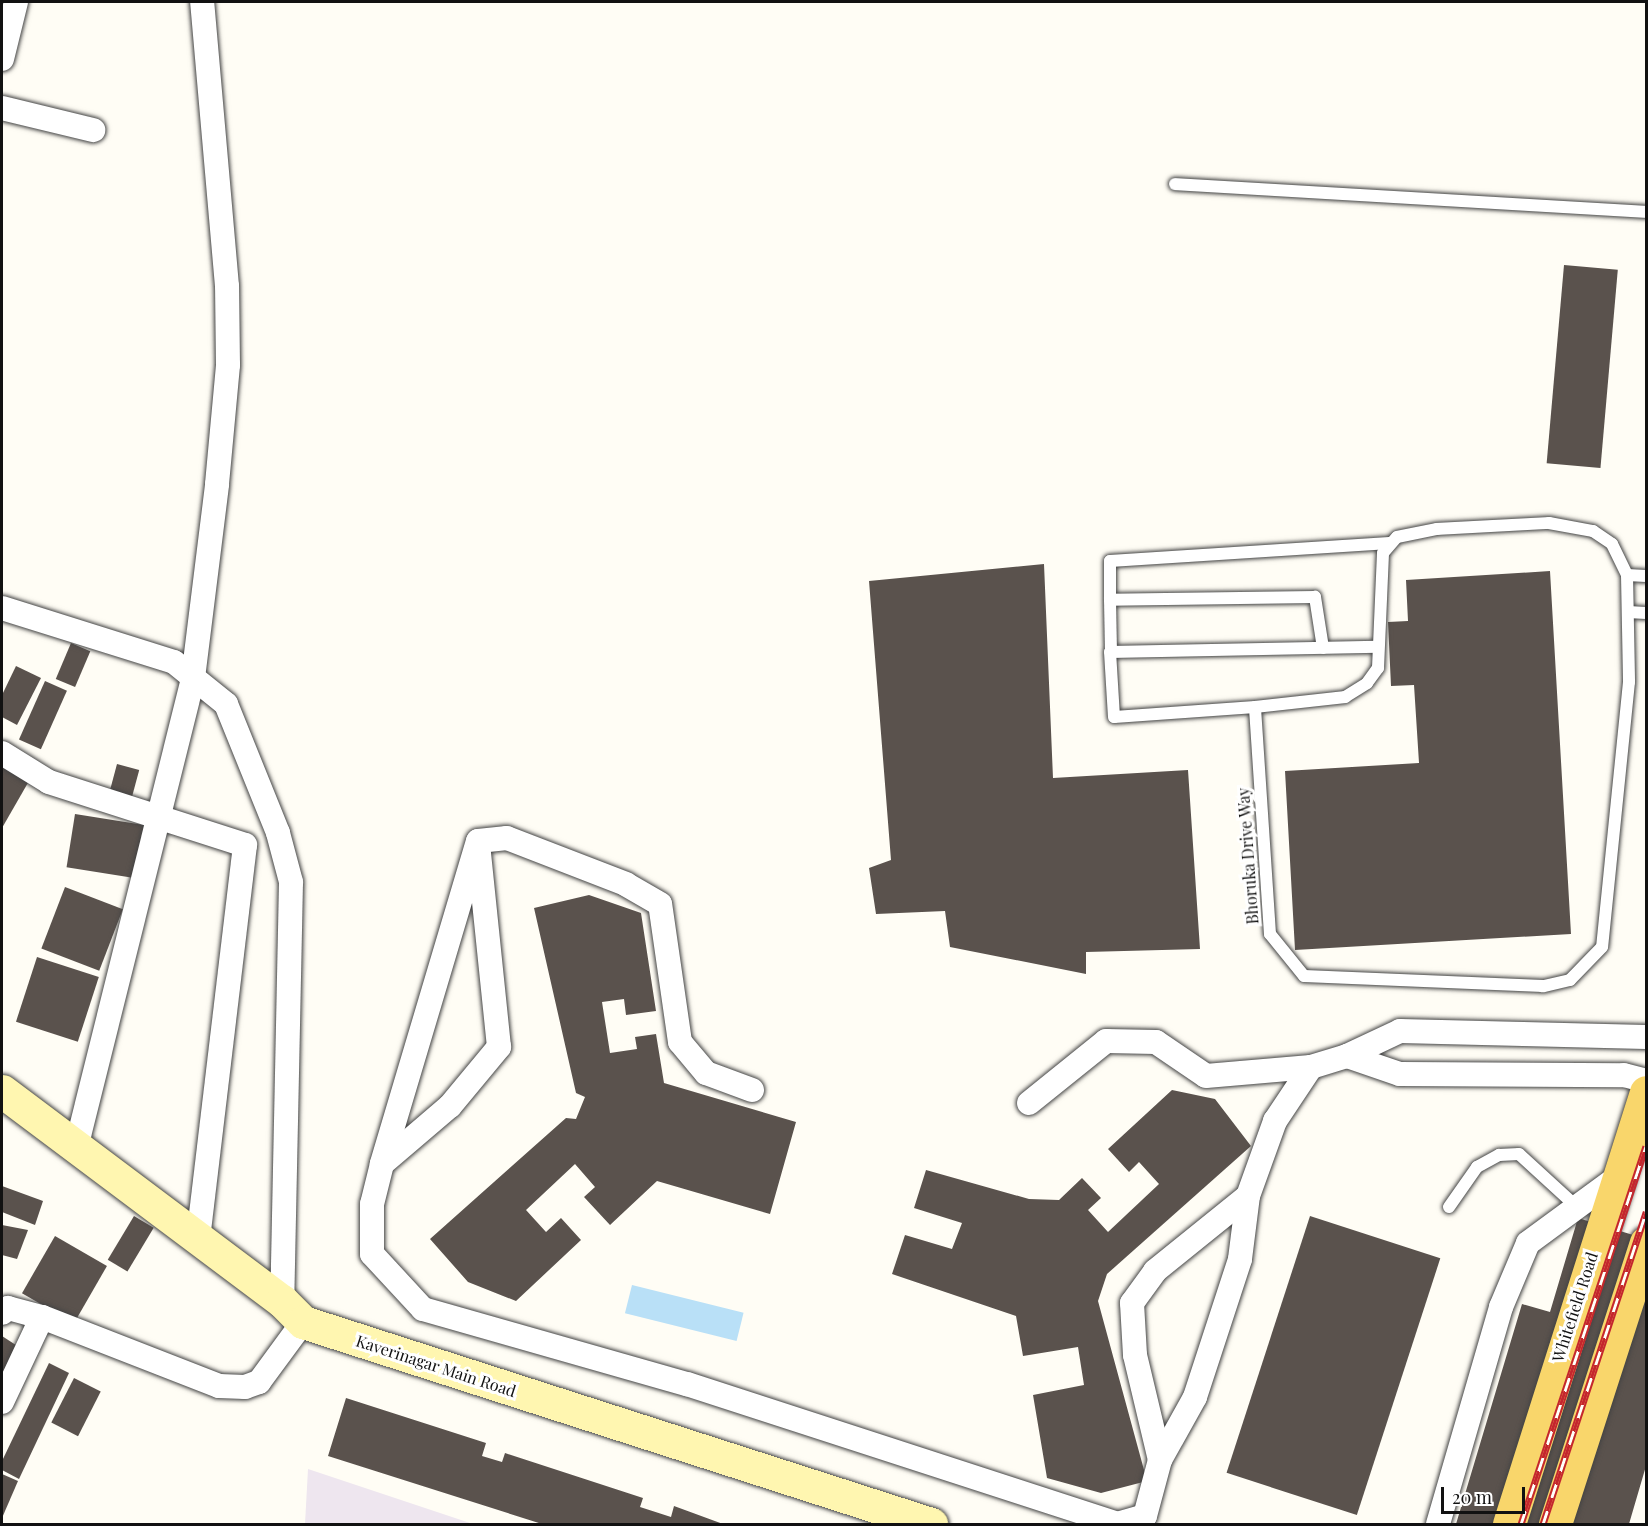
<!DOCTYPE html>
<html>
<head>
<meta charset="utf-8">
<style>
	body { margin:0 }
	#map { position:relative; width:1648px; height:1526px; overflow:hidden; background:#fffdf5; font-family:"Playfair Display",serif }
	div>[style] { position:absolute }
	.industrial>* { inset:0; background:#eee6ef }
	.water>* { inset:0; background:#b9e0f7; transform-origin:0 0 }
	.building>* { inset:0; background:#5a524d; transform-origin:0 0 }
	.roads { filter:drop-shadow(0 0 2px #444) drop-shadow(0 0 2px #444) }
	.lane>* { height:12px; margin:-6px; padding:0 6px; transform-origin:6px; border-radius:6px; background:#fff }
	.street>* { height:24px; margin:-12px; padding:0 12px; transform-origin:12px; border-radius:12px; background:#fff }
	.secondary>* { height:33px; margin:-16.5px; padding:0 16.5px; transform-origin:16.5px; border-radius:16.5px; background:#fff6b0 }
	.primary>* { height:33px; margin:-16.5px; padding:0 16.5px; transform-origin:16.5px; border-radius:16.5px; background:#f9d66b }
	.rail>* { height:7px; margin-top:-3.5px; transform-origin:0; background:repeating-linear-gradient(90deg,#fff 0 14px,#c4262e 0 28px); box-sizing:border-box; border-block:2px solid #c4262e }
	span { translate:-50% -50%; white-space:nowrap; text-align:center; line-height:1.15; -webkit-text-stroke:6px #fff; paint-order:stroke }
	.street-label { font-size:16px; color:#111 }
	.frame { position:absolute; inset:0; border:3px solid #111; pointer-events:none }
	.scale { position:absolute; left:1441px; top:1487px; width:84px; height:27px; box-sizing:border-box; border:3px solid #111; border-top:0; padding-left:8px; font-size:18px; line-height:21px; white-space:nowrap; color:#111; -webkit-text-stroke:4px #fff; paint-order:stroke }
</style>
</head>
<body>
<div id="map">
	<div class="industrial">
		<i style="clip-path:polygon(308px 1469px,473px 1524px,305px 1524px)"></i>
	</div>
	<div class="water">
		<i style="left:632px;top:1285px;width:115px;height:29px;rotate:14deg"></i>
	</div>
	<div class="building">
		<i style="left:1564px;top:265px;width:54px;height:199px;rotate:5deg"></i>
		<i style="clip-path:polygon(1044px 564px,1053px 778px,1188px 770px,1200px 949px,1086px 952px,1086px 974px,950px 947px,945px 911px,876px 914px,869px 868px,891px 860px,869px 581px)"></i>
		<i style="clip-path:polygon(1550px 571px,1571px 934px,1295px 950px,1285px 771px,1419px 763px,1414px 685px,1391px 686px,1388px 622px,1408px 621px,1406px 580px)"></i>
		<i style="left:71px;top:643px;width:21px;height:39px;rotate:23deg"></i>
		<i style="clip-path:polygon(16px 666px,41px 678px,17px 725px,2px 717px,2px 695px)"></i>
		<i style="left:45px;top:681px;width:24px;height:64px;rotate:24deg"></i>
		<i style="left:117px;top:764px;width:23px;height:33px;rotate:15deg"></i>
		<i style="clip-path:polygon(2px 765px,29px 781px,2px 828px)"></i>
		<i style="left:75px;top:814px;width:70px;height:54px;rotate:9deg"></i>
		<i style="left:65px;top:887px;width:62px;height:66px;rotate:21deg"></i>
		<i style="clip-path:polygon(589px 895px,641px 913px,656px 1011px,626px 1015px,624px 999px,602px 1002px,610px 1053px,637px 1049px,635px 1037px,656px 1034px,664px 1083px,796px 1122px,770px 1214px,657px 1181px,610px 1225px,584px 1197px,595px 1187px,575px 1164px,526px 1210px,546px 1232px,561px 1218px,581px 1240px,516px 1301px,468px 1282px,430px 1239px,566px 1118px,576px 1119px,585px 1097px,576px 1093px,534px 908px)"></i>
		<i style="left:37px;top:957px;width:65px;height:68px;rotate:18deg"></i>
		<i style="clip-path:polygon(1172px 1090px,1215px 1099px,1251px 1146px,1107px 1274px,1098px 1301px,1147px 1481px,1101px 1493px,1047px 1478px,1033px 1395px,1084px 1385px,1078px 1347px,1023px 1356px,1016px 1316px,892px 1274px,905px 1235px,952px 1249px,962px 1223px,914px 1208px,926px 1170px,1029px 1199px,1059px 1200px,1082px 1178px,1101px 1198px,1088px 1210px,1108px 1232px,1159px 1184px,1139px 1162px,1129px 1172px,1108px 1149px)"></i>
		<i style="clip-path:polygon(2px 1186px,43px 1201px,35px 1225px,2px 1212px)"></i>
		<i style="left:134px;top:1216px;width:23px;height:51px;rotate:31deg"></i>
		<i style="left:1310px;top:1216px;width:137px;height:270px;rotate:18deg"></i>
		<i style="clip-path:polygon(1578px 1218px,1646px 1239px,1646px 1466px,1629px 1524px,1456px 1524px,1522px 1304px,1550px 1312px)"></i>
		<i style="clip-path:polygon(2px 1225px,28px 1230px,17px 1259px,2px 1255px)"></i>
		<i style="left:55px;top:1236px;width:60px;height:66px;rotate:30deg"></i>
		<i style="clip-path:polygon(2px 1336px,22px 1349px,2px 1389px)"></i>
		<i style="clip-path:polygon(49px 1363px,69px 1373px,19px 1479px,2px 1470px,2px 1461px)"></i>
		<i style="left:74px;top:1378px;width:30px;height:50px;rotate:27deg"></i>
		<i style="clip-path:polygon(346px 1398px,486px 1443px,482px 1456px,502px 1462px,505px 1453px,643px 1498px,640px 1507px,671px 1517px,674px 1506px,723px 1524px,542px 1524px,328px 1456px)"></i>
		<i style="clip-path:polygon(2px 1474px,18px 1481px,2px 1518px)"></i>
	</div>
	<div class="roads">
		<div class="lane">
			<i style="left:1175px;top:184px;width:472px;rotate:3.4deg"></i>
			<i style="left:1549px;top:523px;width:45px;rotate:10.3deg"></i>
			<i style="left:1593px;top:531px;width:23px;rotate:34deg"></i>
			<i style="left:1612px;top:544px;width:34px;rotate:64deg"></i>
			<i style="left:1627px;top:575px;width:107px;rotate:88.9deg"></i>
			<i style="left:1629px;top:682px;width:266px;rotate:95.8deg"></i>
			<i style="left:1602px;top:947px;width:46px;rotate:134.1deg"></i>
			<i style="left:1570px;top:980px;width:28px;rotate:167deg"></i>
			<i style="left:1543px;top:986px;width:239px;rotate:-177.6deg"></i>
			<i style="left:1304px;top:976px;width:54px;rotate:-129deg"></i>
			<i style="left:1270px;top:934px;width:227px;rotate:-93.8deg"></i>
			<i style="left:1255px;top:707px;width:91px;rotate:-6.3deg"></i>
			<i style="left:1345px;top:697px;width:26px;rotate:-32deg"></i>
			<i style="left:1367px;top:683px;width:19px;rotate:-54deg"></i>
			<i style="left:1378px;top:668px;width:115px;rotate:-87.5deg"></i>
			<i style="left:1383px;top:553px;width:21px;rotate:-49deg"></i>
			<i style="left:1397px;top:537px;width:41px;rotate:-11.3deg"></i>
			<i style="left:1437px;top:529px;width:112px;rotate:-3.1deg"></i>
			<i style="left:1627px;top:575px;width:19px;rotate:3deg"></i>
			<i style="left:1110px;top:600px;width:53px;rotate:88.9deg"></i>
			<i style="left:1628px;top:612px;width:18px;rotate:3deg"></i>
			<i style="left:1323px;top:648px;width:52px;rotate:-98.9deg"></i>
			<i style="left:1315px;top:597px;width:205px;rotate:179.2deg"></i>
			<i style="left:1110px;top:600px;width:39px;rotate:-90deg"></i>
			<i style="left:1110px;top:561px;width:280px;rotate:-3.7deg"></i>
			<i style="left:1255px;top:707px;width:141px;rotate:175.9deg"></i>
			<i style="left:1114px;top:717px;width:65px;rotate:-93.5deg"></i>
			<i style="left:1110px;top:652px;width:268px;rotate:-1.1deg"></i>
			<i style="left:1449px;top:1207px;width:49px;rotate:-55deg"></i>
			<i style="left:1477px;top:1167px;width:25px;rotate:-29deg"></i>
			<i style="left:1499px;top:1155px;width:20px;rotate:-3deg"></i>
			<i style="left:1519px;top:1154px;width:80px;rotate:42.5deg"></i>
		</div>
		<div class="street">
			<i style="left:2px;top:59px;width:59px;rotate:-76.2deg"></i>
			<i style="left:2px;top:108px;width:94px;rotate:13.6deg"></i>
			<i style="left:2px;top:608px;width:180px;rotate:17.4deg"></i>
			<i style="left:174px;top:662px;width:67px;rotate:38.9deg"></i>
			<i style="left:226px;top:704px;width:139px;rotate:68deg"></i>
			<i style="left:278px;top:833px;width:51px;rotate:75.1deg"></i>
			<i style="left:291px;top:882px;width:419px;rotate:91.2deg"></i>
			<i style="left:2px;top:753px;width:55px;rotate:31.7deg"></i>
			<i style="left:49px;top:782px;width:206px;rotate:17.8deg"></i>
			<i style="left:245px;top:845px;width:399px;rotate:96.8deg"></i>
			<i style="left:1646px;top:1037px;width:246px;rotate:-178.6deg"></i>
			<i style="left:1400px;top:1031px;width:59px;rotate:154.7deg"></i>
			<i style="left:1347px;top:1056px;width:56px;rotate:18.8deg"></i>
			<i style="left:1400px;top:1074px;width:224px;rotate:0.3deg"></i>
			<i style="left:1624px;top:1075px;width:23px;rotate:15deg"></i>
			<i style="left:752px;top:1090px;width:49px;rotate:-159.7deg"></i>
			<i style="left:706px;top:1073px;width:40px;rotate:-130deg"></i>
			<i style="left:680px;top:1042px;width:139px;rotate:-98.2deg"></i>
			<i style="left:660px;top:904px;width:39px;rotate:-150deg"></i>
			<i style="left:626px;top:884px;width:128px;rotate:-158.9deg"></i>
			<i style="left:507px;top:838px;width:29px;rotate:174deg"></i>
			<i style="left:478px;top:841px;width:337px;rotate:106.6deg"></i>
			<i style="left:382px;top:1164px;width:41px;rotate:104deg"></i>
			<i style="left:372px;top:1204px;width:50px;rotate:90deg"></i>
			<i style="left:372px;top:1254px;width:75px;rotate:47.2deg"></i>
			<i style="left:423px;top:1309px;width:274px;rotate:15.9deg"></i>
			<i style="left:687px;top:1384px;width:452px;rotate:18deg"></i>
			<i style="left:1117px;top:1524px;width:29px;rotate:-16deg"></i>
			<i style="left:1145px;top:1516px;width:58px;rotate:-75deg"></i>
			<i style="left:1160px;top:1460px;width:72px;rotate:-60.9deg"></i>
			<i style="left:1195px;top:1397px;width:145px;rotate:-71.9deg"></i>
			<i style="left:1240px;top:1259px;width:64px;rotate:-82.8deg"></i>
			<i style="left:1248px;top:1196px;width:80px;rotate:-70.2deg"></i>
			<i style="left:1275px;top:1121px;width:65px;rotate:-56.3deg"></i>
			<i style="left:1311px;top:1067px;width:38px;rotate:-17deg"></i>
			<i style="left:1029px;top:1103px;width:99px;rotate:-38.8deg"></i>
			<i style="left:1106px;top:1041px;width:50px;rotate:1.1deg"></i>
			<i style="left:1156px;top:1042px;width:60px;rotate:34.2deg"></i>
			<i style="left:1206px;top:1076px;width:105px;rotate:-4.9deg"></i>
			<i style="left:76px;top:1148px;width:484px;rotate:-76deg"></i>
			<i style="left:193px;top:678px;width:195px;rotate:-82.9deg"></i>
			<i style="left:217px;top:484px;width:120px;rotate:-84.7deg"></i>
			<i style="left:228px;top:365px;width:79px;rotate:-90.7deg"></i>
			<i style="left:227px;top:286px;width:285px;rotate:-95deg"></i>
			<i style="left:382px;top:1164px;width:89px;rotate:-40.5deg"></i>
			<i style="left:450px;top:1106px;width:77px;rotate:-50.3deg"></i>
			<i style="left:499px;top:1047px;width:205px;rotate:-95.9deg"></i>
			<i style="left:2px;top:1313px;width:8px;rotate:-40deg"></i>
			<i style="left:8px;top:1308px;width:35px;rotate:15deg"></i>
			<i style="left:42px;top:1317px;width:190px;rotate:21.3deg"></i>
			<i style="left:219px;top:1386px;width:26px;rotate:2deg"></i>
			<i style="left:245px;top:1387px;width:15px;rotate:-20deg"></i>
			<i style="left:259px;top:1382px;width:74px;rotate:-53.7deg"></i>
			<i style="left:2px;top:1402px;width:94px;rotate:-64.8deg"></i>
			<i style="left:1160px;top:1460px;width:108px;rotate:-103.4deg"></i>
			<i style="left:1135px;top:1355px;width:52px;rotate:-93.3deg"></i>
			<i style="left:1132px;top:1303px;width:39px;rotate:-54deg"></i>
			<i style="left:1155px;top:1271px;width:119px;rotate:-38.9deg"></i>
			<i style="left:1438px;top:1524px;width:226px;rotate:-73.8deg"></i>
			<i style="left:1501px;top:1307px;width:69px;rotate:-67.1deg"></i>
			<i style="left:1528px;top:1243px;width:112px;rotate:-36.3deg"></i>
		</div>
		<div class="secondary">
			<i style="left:2px;top:1091px;width:350px;rotate:36.9deg"></i>
			<i style="left:282px;top:1301px;width:30px;rotate:45deg"></i>
			<i style="left:303px;top:1322px;width:660px;rotate:17.83deg"></i>
		</div>
		<div class="primary">
			<i style="left:1509px;top:1524px;width:453px;rotate:-72.4deg"></i>
			<i style="left:1555px;top:1524px;width:296px;rotate:-72.1deg"></i>
		</div>
	</div>
	<div class="rail">
		<i style="left:1521px;top:1524px;width:398px;rotate:-71.7deg"></i>
		<i style="left:1543px;top:1524px;width:329px;rotate:-71.7deg"></i>
	</div>
	<div class="street-label">
		<span style="left:1248px;top:856px;rotate:-94deg">Bhoruka Drive Way</span>
		<span style="left:1575px;top:1307px;rotate:-72deg">Whitefield Road</span>
		<span style="left:436px;top:1366px;rotate:18deg">Kaverinagar Main Road</span>
	</div>
	<div class="frame"></div>
	<div class="scale">20 m</div>
</div>
</body>
</html>
